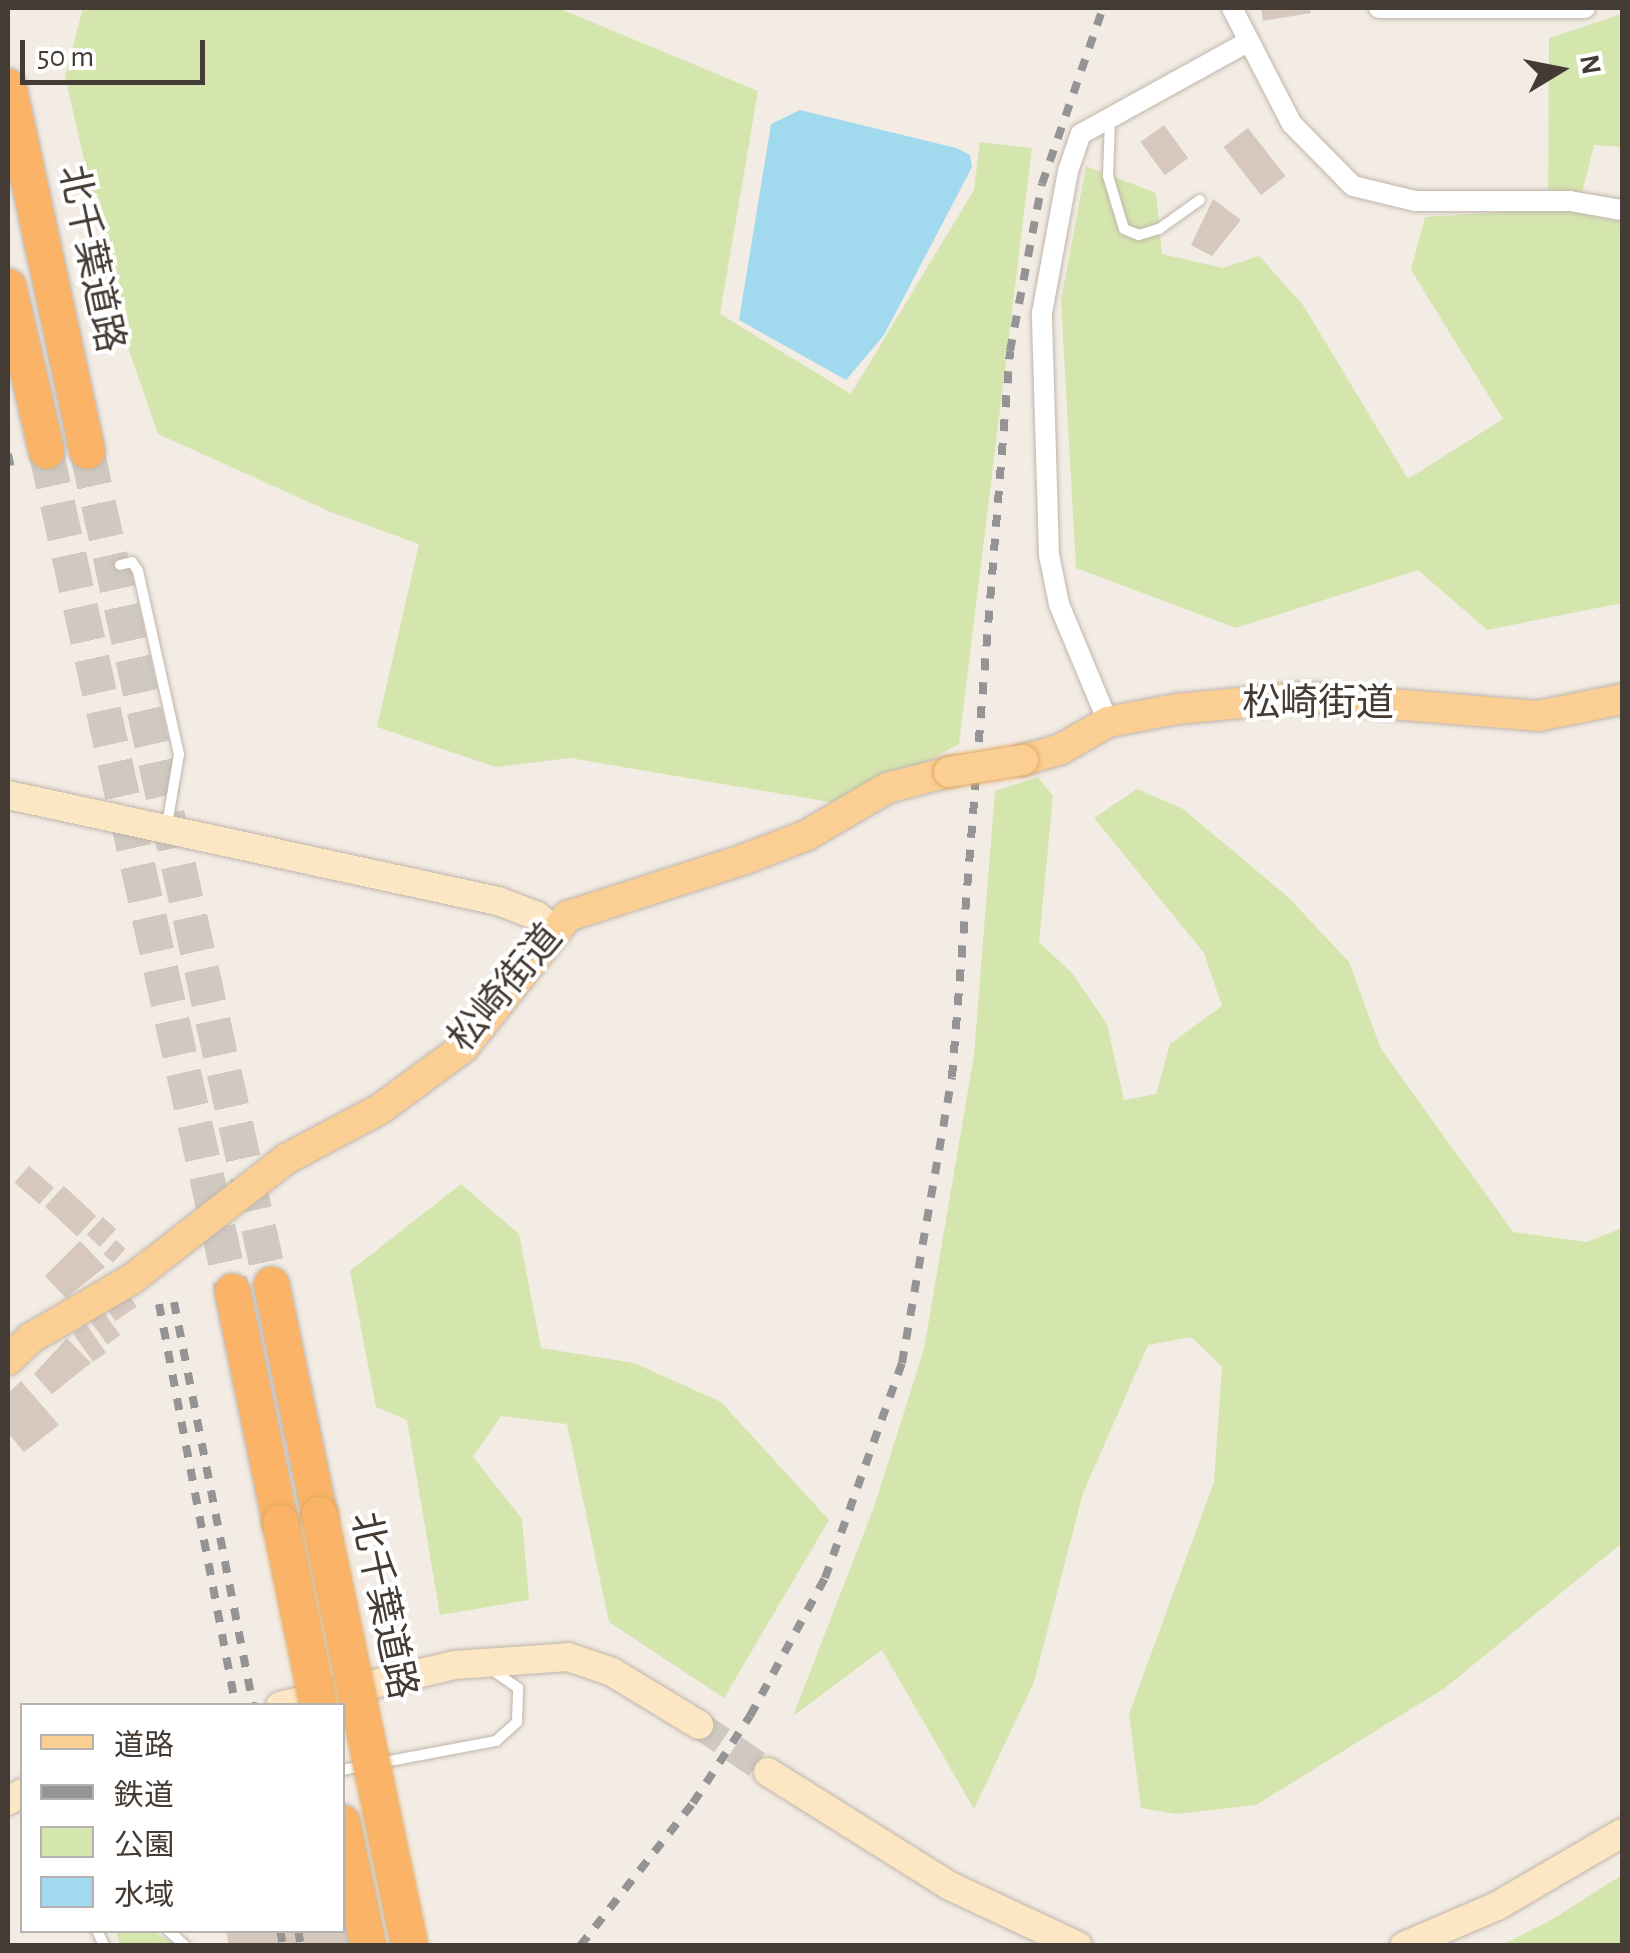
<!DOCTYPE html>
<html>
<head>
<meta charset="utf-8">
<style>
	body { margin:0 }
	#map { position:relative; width:1630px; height:1953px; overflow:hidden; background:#f2ece4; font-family:"Alegreya Sans","Noto Sans JP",sans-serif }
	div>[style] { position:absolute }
	.green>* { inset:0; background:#d5e5ae }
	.water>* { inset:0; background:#a1daee }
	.building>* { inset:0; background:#d6c8bd; transform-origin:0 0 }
	.secondary-tunnel>* { height:28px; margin-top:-14px; transform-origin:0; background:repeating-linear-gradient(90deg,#cfc9c1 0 28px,transparent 0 42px) }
	.highway-tunnel>* { height:35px; margin-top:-17.5px; transform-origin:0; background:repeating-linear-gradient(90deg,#cfc9c1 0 35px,transparent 0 53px) }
	.roads { filter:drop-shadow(0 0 2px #c0b5aa) drop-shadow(0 0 2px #c0b5aa) }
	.lane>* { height:10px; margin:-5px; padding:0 5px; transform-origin:5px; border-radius:5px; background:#fff }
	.street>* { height:20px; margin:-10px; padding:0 10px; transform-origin:10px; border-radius:10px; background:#fff }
	.secondary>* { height:28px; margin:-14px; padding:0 14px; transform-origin:14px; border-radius:14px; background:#fde6c3 }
	.primary>* { height:30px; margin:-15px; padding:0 15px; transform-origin:15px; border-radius:15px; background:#fbce94 }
	.highway>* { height:35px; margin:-17.5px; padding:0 17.5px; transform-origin:17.5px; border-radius:17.5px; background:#fab367 }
	.rail>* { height:8px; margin-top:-4px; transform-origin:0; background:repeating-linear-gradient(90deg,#949494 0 12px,transparent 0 24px) }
	.bridges { filter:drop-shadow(0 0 2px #e0a864) drop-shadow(0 0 2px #e0a864) }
	.primary-bridge>* { height:30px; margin:-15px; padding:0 15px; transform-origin:15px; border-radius:15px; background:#fbce94 }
	.highway-bridge>* { height:35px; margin:-17.5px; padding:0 17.5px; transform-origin:17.5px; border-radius:17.5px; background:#fab367 }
	span { translate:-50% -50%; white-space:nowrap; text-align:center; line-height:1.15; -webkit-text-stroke:8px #fff; paint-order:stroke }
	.street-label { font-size:38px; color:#443b34 }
	.frame { position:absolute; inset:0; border:10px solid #443b34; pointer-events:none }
	.legend { position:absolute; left:20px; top:1703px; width:325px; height:230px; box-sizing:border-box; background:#fff; border:2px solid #b4b1ae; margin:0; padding:12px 18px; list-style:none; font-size:30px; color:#443b34 }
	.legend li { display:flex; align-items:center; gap:20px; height:50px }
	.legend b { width:50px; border:2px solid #b4b1ae }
	.north { position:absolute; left:1510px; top:20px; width:100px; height:100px; -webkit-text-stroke:8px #fff; paint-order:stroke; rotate:80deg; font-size:28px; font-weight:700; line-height:40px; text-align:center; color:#443b34 }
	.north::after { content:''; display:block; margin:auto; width:35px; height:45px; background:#443b34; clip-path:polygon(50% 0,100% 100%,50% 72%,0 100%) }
	.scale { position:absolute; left:20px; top:40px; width:185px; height:45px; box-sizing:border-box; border:5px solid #443b34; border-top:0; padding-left:12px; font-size:30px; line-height:35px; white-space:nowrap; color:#443b34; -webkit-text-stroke:8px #fff; paint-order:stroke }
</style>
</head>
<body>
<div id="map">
	<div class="green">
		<i style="clip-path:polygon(83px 8px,558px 8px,758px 91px,720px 314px,851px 394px,974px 190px,980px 142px,1032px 148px,959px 744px,847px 805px,570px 758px,496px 767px,377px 727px,419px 544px,333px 513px,158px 434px,124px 336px,65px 76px)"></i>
		<i style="clip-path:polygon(1622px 14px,1622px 147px,1594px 145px,1577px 213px,1622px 222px,1622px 603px,1487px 630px,1418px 570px,1236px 628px,1076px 568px,1061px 301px,1086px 166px,1156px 193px,1162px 254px,1223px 268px,1259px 256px,1303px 305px,1408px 479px,1503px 419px,1411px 270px,1425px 217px,1548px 209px,1549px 38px)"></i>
		<i style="clip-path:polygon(1038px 777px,1053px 796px,1039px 942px,1072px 973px,1107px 1024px,1124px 1100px,1156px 1094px,1170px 1044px,1222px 1006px,1204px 953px,1094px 818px,1137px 789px,1183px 809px,1288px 897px,1349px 962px,1381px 1049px,1513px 1232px,1587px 1242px,1622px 1228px,1622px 1543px,1445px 1688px,1256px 1805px,1176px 1814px,1141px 1808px,1129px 1714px,1214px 1482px,1222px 1367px,1191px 1337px,1148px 1345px,1083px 1493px,1034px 1682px,974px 1809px,882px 1650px,793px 1716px,874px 1507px,924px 1349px,974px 1055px,995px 791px)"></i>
		<i style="clip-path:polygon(461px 1184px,519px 1234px,541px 1348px,634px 1363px,721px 1402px,829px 1520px,724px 1698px,609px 1622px,567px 1424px,501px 1416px,473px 1457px,522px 1519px,529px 1600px,440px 1615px,407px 1420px,376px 1407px,350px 1271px)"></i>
		<i style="clip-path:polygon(1622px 1875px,1622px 1945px,1502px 1945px,1551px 1920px)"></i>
		<i style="clip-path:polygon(116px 1931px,153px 1931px,176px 1945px,120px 1945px)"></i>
	</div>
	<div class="water">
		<i style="clip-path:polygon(800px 110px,956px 148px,970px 155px,972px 167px,884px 335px,846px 380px,739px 320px,771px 124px)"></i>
	</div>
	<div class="building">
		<i style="clip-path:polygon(1261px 8px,1310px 8px,1311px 13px,1263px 21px)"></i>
		<i style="left:1164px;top:125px;width:41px;height:29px;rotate:54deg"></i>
		<i style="left:1248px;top:128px;width:61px;height:31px;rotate:52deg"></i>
		<i style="clip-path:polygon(1213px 199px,1241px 220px,1212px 256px,1191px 245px)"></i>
		<i style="left:29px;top:1166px;width:33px;height:22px;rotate:41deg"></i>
		<i style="left:64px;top:1186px;width:44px;height:28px;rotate:43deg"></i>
		<i style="left:103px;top:1217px;width:18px;height:24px;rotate:43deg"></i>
		<i style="left:116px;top:1240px;width:13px;height:19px;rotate:42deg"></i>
		<i style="clip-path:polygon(80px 1241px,105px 1267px,66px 1298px,45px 1276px)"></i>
		<i style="left:129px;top:1295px;width:14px;height:26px;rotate:56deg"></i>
		<i style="left:102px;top:1310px;width:31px;height:16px;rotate:54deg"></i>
		<i style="left:86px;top:1324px;width:35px;height:16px;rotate:55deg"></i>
		<i style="clip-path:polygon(67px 1338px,91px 1363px,52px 1394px,34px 1374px)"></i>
		<i style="clip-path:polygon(21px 1381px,59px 1425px,24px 1452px,8px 1433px,8px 1393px)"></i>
		<i style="clip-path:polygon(342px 1907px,352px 1946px,229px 1946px,226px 1930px,342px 1930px)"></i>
	</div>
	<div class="secondary-tunnel">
		<i style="left:699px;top:1725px;width:83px;rotate:34.3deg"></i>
	</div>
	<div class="highway-tunnel">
		<i style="left:46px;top:451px;width:860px;rotate:77.51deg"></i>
		<i style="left:87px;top:451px;width:853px;rotate:77.54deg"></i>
	</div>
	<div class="roads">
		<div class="lane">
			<i style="left:1110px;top:121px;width:55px;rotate:92.1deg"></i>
			<i style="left:1108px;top:176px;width:55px;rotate:73.2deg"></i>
			<i style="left:1124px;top:229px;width:16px;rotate:22deg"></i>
			<i style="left:1139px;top:235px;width:21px;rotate:-17deg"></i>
			<i style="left:1159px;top:229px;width:50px;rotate:-35.3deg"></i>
			<i style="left:120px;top:565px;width:12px;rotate:-14deg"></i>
			<i style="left:132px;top:562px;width:11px;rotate:56deg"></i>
			<i style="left:138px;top:571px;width:188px;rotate:77.4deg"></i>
			<i style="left:179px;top:754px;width:72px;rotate:99.6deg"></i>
			<i style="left:342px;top:1770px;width:157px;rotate:-10.7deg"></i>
			<i style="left:496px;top:1741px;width:28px;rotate:-42deg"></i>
			<i style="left:517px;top:1722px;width:34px;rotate:-88deg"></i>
			<i style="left:518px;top:1688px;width:35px;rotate:-145deg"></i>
			<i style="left:97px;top:1930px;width:17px;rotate:66deg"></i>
			<i style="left:168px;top:1930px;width:23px;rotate:43deg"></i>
		</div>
		<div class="street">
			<i style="left:1232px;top:8px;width:131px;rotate:62.7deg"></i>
			<i style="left:1292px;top:124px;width:87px;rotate:45.5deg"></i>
			<i style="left:1353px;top:186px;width:64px;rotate:13.6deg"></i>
			<i style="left:1415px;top:201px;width:155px"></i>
			<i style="left:1570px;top:201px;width:53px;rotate:9.8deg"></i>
			<i style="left:1379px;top:8px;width:206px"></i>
			<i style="left:1108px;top:722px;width:128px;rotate:-112.6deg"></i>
			<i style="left:1059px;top:604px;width:50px;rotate:-101.5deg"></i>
			<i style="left:1049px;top:555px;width:242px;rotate:-91.7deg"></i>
			<i style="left:1042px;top:313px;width:144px;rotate:-79.6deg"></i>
			<i style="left:1068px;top:171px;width:39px;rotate:-71deg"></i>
			<i style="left:1081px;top:134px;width:188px;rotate:-28.9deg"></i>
		</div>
		<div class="secondary">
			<i style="left:8px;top:795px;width:501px;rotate:12.21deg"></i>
			<i style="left:498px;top:901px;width:42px;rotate:21deg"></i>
			<i style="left:537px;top:916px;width:23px;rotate:40deg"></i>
			<i style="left:280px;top:1706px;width:180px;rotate:-13.2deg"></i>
			<i style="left:455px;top:1665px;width:113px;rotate:-4deg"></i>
			<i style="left:568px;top:1657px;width:46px;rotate:18.8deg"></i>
			<i style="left:612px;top:1672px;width:102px;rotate:31.3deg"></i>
			<i style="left:768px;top:1772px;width:215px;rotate:32.1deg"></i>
			<i style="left:950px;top:1886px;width:141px;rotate:25.1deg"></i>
			<i style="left:8px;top:1801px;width:16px;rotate:-30deg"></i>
			<i style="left:1404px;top:1946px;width:101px;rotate:-23.3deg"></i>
			<i style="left:1497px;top:1906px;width:145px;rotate:-30.3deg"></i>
		</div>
		<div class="primary">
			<i style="left:1023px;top:760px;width:37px;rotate:-16deg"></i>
			<i style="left:1059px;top:750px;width:56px;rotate:-29.7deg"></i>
			<i style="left:1108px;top:722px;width:70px;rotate:-10.7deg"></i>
			<i style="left:1177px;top:709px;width:128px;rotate:-5.4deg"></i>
			<i style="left:1304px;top:697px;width:235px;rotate:4.6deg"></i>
			<i style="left:1538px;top:716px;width:86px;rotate:-11.4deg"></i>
			<i style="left:8px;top:1360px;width:32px;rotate:-44deg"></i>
			<i style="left:31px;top:1338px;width:117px;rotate:-30.3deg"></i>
			<i style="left:132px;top:1279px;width:195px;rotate:-37.9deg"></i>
			<i style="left:286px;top:1159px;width:106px;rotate:-28deg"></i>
			<i style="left:380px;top:1109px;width:103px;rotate:-36.3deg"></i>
			<i style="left:463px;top:1048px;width:169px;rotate:-51.5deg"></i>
			<i style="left:568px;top:916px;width:183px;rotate:-17.8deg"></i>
			<i style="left:742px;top:860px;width:70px;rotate:-21deg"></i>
			<i style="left:807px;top:835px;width:93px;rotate:-30.4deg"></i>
			<i style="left:887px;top:788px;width:64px;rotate:-14.5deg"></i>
		</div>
		<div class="highway">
			<i style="left:8px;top:86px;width:373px;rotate:77.8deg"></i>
			<i style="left:8px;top:286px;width:169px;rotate:77deg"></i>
			<i style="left:271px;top:1284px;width:235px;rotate:78.2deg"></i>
			<i style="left:232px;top:1291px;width:236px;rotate:78.3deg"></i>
			<i style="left:342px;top:1822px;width:127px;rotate:78.2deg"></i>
		</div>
	</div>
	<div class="rail">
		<i style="left:8px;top:454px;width:19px;rotate:78deg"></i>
		<i style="left:174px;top:1302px;width:412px;rotate:78.9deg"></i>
		<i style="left:159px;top:1304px;width:409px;rotate:79.2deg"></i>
		<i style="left:280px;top:1930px;width:16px;rotate:79deg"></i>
		<i style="left:298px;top:1930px;width:16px;rotate:79deg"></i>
		<i style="left:580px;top:1946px;width:182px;rotate:-51.7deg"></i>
		<i style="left:693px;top:1803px;width:104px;rotate:-56.8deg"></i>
		<i style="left:750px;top:1716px;width:157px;rotate:-61.5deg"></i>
		<i style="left:825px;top:1578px;width:228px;rotate:-70.3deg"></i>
		<i style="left:902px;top:1363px;width:290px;rotate:-80.1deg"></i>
		<i style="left:952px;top:1077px;width:728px;rotate:-85.43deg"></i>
		<i style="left:1010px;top:351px;width:170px;rotate:-79.2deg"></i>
		<i style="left:1042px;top:184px;width:186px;rotate:-70.9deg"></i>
	</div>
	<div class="bridges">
		<div class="primary-bridge">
			<i style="left:949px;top:772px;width:75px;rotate:-9.2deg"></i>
		</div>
		<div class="highway-bridge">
			<i style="left:319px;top:1514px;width:441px;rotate:78.2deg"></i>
			<i style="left:280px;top:1522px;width:188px;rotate:78.3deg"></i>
		</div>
	</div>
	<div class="street-label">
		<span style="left:90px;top:259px;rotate:78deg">北千葉道路</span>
		<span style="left:1318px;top:705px">松崎街道</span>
		<span style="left:506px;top:989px;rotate:-50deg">松崎街道</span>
		<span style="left:382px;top:1606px;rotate:78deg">北千葉道路</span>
	</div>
	<div class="frame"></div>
	<ul class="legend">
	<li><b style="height:12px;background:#fbce94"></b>道路</li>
	<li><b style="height:12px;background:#949494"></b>鉄道</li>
	<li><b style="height:28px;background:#d5e5ae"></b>公園</li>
	<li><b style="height:28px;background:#a1daee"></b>水域</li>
	</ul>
	<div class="north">N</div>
	<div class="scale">50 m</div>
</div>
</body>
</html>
